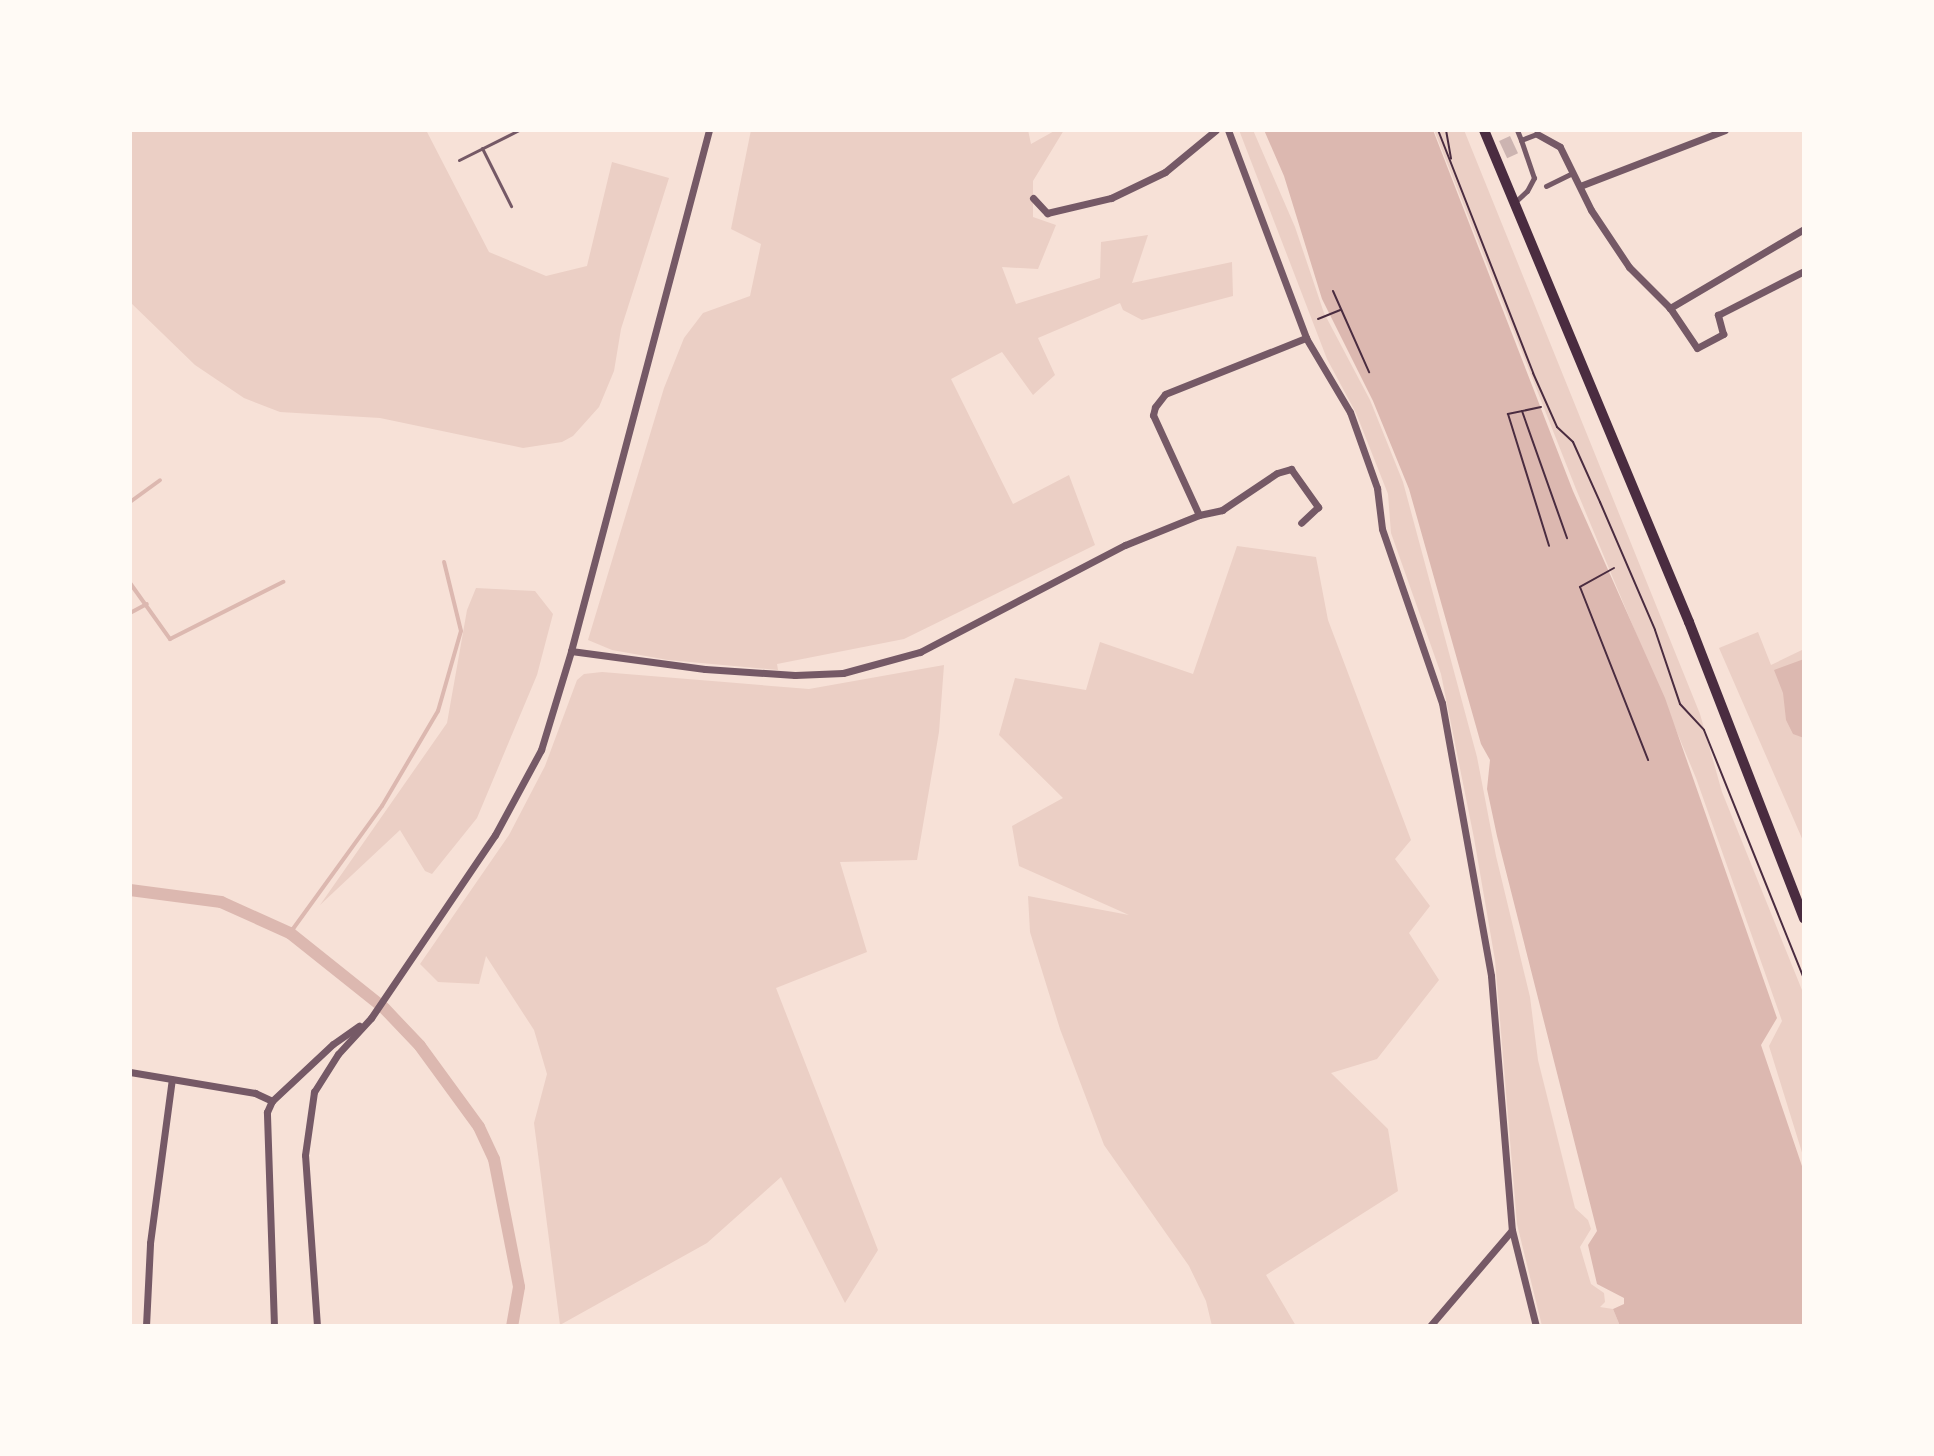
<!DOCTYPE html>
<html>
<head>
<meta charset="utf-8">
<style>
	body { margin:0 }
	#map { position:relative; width:1934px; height:1456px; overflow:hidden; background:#f7e1d7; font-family:"Archivo Narrow",sans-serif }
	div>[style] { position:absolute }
	.green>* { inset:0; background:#ebcfc5 }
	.water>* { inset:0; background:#dcb8b0 }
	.stream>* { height:4px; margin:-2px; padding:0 2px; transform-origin:2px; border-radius:2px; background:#dcb8b0 }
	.canal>* { height:12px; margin:-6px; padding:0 6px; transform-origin:6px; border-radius:6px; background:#dcb8b0 }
	.building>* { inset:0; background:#ccb4b1; transform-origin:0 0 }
	.path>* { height:2px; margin:-1px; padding:0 1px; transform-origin:1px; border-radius:1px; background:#4a2c40 }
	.service>* { height:3px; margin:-1.5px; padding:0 1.5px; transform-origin:1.5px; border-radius:1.5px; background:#755966 }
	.pedestrian>* { height:5px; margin:-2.5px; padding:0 2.5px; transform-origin:2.5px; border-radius:2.5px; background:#755966 }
	.minor>* { height:7px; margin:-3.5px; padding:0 3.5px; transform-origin:3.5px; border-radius:3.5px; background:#755966 }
	.secondary>* { height:10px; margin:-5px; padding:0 5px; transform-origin:5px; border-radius:5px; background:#4a2c40 }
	span { translate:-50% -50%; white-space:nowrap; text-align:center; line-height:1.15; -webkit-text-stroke:6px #fffaf5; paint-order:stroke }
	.frame { position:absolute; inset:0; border:132px solid #fffaf5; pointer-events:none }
</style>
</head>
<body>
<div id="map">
	<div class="green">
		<i style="clip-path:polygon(130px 130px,426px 130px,489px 252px,546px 276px,587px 266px,612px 162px,669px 178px,621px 329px,614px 371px,599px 407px,573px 436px,562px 442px,523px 448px,380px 418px,280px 412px,244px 398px,195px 365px,130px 302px)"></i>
		<i style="clip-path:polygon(751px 130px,1028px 130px,1031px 144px,1056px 130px,1064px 130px,1033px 181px,1033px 217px,1056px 225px,1038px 269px,1002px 267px,1016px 304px,1100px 278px,1101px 242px,1148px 235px,1132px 283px,1232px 262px,1233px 296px,1142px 320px,1123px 310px,1120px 303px,1038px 338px,1055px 375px,1033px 395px,1002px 352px,951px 379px,1013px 504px,1069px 475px,1095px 545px,904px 639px,777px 664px,778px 670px,668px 660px,612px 650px,588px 640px,664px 388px,684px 338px,703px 313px,750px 296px,761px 244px,731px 229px)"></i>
		<i style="clip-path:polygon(1239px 130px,1253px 130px,1295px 227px,1324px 313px,1370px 400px,1403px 482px,1477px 757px,1496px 856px,1530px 997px,1538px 1060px,1575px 1208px,1588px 1220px,1591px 1229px,1580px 1247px,1591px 1284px,1604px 1293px,1605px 1302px,1600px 1307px,1613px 1309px,1620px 1326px,1542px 1326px,1517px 1224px,1495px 960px,1474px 838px,1441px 674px,1391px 533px,1388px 494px,1356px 413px,1327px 359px)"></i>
		<i style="clip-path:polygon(1434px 130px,1464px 130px,1700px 714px,1722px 792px,1804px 995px,1804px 1159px,1769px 1046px,1782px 1021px,1696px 778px,1576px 489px)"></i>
		<i style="clip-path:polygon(1237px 546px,1316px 557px,1328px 620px,1411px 840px,1395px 859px,1430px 906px,1409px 933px,1439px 980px,1377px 1059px,1331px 1073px,1388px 1129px,1398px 1191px,1266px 1275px,1296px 1326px,1212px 1326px,1206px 1301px,1189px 1266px,1104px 1145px,1060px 1029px,1030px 932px,1028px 896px,1129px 915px,1019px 866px,1012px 826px,1063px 798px,999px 735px,1015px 678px,1086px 690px,1100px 642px,1193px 674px)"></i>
		<i style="clip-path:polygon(476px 588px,535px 591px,553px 614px,537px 675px,477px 818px,432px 874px,425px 871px,400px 830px,320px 905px,447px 723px,467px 610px)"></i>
		<i style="clip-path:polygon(1758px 632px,1771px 665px,1804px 649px,1804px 843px,1719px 648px)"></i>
		<i style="clip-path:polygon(944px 665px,939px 732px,917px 860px,840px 862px,867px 952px,776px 988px,878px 1250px,845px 1303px,781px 1177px,707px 1243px,560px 1325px,534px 1123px,547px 1074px,534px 1030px,486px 956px,479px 984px,438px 982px,420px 964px,509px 835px,545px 766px,577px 680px,584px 674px,602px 672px,809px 689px)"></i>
	</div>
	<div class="water">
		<i style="clip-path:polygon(1264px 130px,1433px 130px,1573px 491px,1665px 698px,1777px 1018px,1761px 1045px,1804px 1172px,1804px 1326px,1620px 1326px,1613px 1309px,1624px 1304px,1624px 1298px,1597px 1284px,1588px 1245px,1597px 1231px,1497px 836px,1487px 789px,1490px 760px,1481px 744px,1409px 489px,1373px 401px,1322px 299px,1284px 176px)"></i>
		<i style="clip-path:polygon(1804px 659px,1804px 738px,1793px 734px,1786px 720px,1783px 693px,1774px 670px)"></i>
	</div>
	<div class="stream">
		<i style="left:130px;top:502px;width:37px;rotate:-36deg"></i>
		<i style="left:130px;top:583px;width:69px;rotate:54.5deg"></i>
		<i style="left:170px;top:639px;width:127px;rotate:-26.8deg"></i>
		<i style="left:130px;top:613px;width:19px;rotate:-28deg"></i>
		<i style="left:290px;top:933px;width:157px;rotate:-54.1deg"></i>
		<i style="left:382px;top:806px;width:110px;rotate:-59.5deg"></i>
		<i style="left:438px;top:711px;width:83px;rotate:-74deg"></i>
		<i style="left:461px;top:631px;width:71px;rotate:-103.8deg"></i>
	</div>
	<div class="canal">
		<i style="left:130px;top:890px;width:92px;rotate:7.5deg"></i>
		<i style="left:221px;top:902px;width:76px;rotate:24.2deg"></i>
		<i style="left:290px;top:933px;width:120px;rotate:38.6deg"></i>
		<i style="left:384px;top:1008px;width:52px;rotate:46.5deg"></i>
		<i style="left:420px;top:1046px;width:100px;rotate:53.9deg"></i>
		<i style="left:479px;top:1127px;width:35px;rotate:65deg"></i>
		<i style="left:494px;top:1159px;width:130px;rotate:78.9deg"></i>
		<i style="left:519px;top:1287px;width:40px;rotate:100deg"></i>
	</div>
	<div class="building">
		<i style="left:1510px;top:136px;width:19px;height:12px;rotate:65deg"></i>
	</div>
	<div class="path">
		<i style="left:1438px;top:130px;width:261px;rotate:68.6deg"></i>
		<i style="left:1533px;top:373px;width:59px;rotate:66deg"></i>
		<i style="left:1557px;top:427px;width:22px;rotate:43deg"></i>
		<i style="left:1573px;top:442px;width:66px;rotate:65.8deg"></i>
		<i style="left:1600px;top:502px;width:139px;rotate:66.7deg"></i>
		<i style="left:1655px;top:630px;width:78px;rotate:71.3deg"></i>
		<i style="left:1680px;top:704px;width:35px;rotate:47deg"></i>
		<i style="left:1704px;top:730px;width:268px;rotate:68.1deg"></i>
		<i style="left:1446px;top:130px;width:29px;rotate:80deg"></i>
		<i style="left:1333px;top:291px;width:89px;rotate:66deg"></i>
		<i style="left:1318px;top:319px;width:24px;rotate:-22deg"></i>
		<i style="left:1541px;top:407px;width:34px;rotate:168deg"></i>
		<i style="left:1508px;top:414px;width:138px;rotate:72.7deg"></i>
		<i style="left:1522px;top:411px;width:135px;rotate:70.5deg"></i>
		<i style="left:1614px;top:568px;width:39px;rotate:151deg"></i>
		<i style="left:1580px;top:587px;width:186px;rotate:68.5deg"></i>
	</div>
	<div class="service">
		<i style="left:482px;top:148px;width:65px;rotate:63.4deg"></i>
		<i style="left:459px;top:160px;width:67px;rotate:-26.6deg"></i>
	</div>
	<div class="pedestrian">
		<i style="left:1517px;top:130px;width:11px;rotate:68deg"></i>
		<i style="left:1521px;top:140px;width:17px;rotate:-21deg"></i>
		<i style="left:1546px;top:186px;width:30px;rotate:-26deg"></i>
		<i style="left:1515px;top:202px;width:16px;rotate:-43deg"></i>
		<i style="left:1527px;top:191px;width:15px;rotate:-62deg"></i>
		<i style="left:1534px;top:178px;width:40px;rotate:-108.9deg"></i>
	</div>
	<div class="minor">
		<i style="left:1228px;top:130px;width:222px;rotate:69.4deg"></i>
		<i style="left:1306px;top:338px;width:86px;rotate:59.3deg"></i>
		<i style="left:1350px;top:412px;width:81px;rotate:70.4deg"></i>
		<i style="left:1377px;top:488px;width:41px;rotate:83deg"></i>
		<i style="left:1382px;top:529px;width:184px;rotate:71deg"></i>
		<i style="left:1442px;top:703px;width:277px;rotate:79.8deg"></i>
		<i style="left:1491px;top:976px;width:255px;rotate:85.3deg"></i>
		<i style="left:1512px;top:1230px;width:99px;rotate:76deg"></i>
		<i style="left:1537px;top:134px;width:26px;rotate:29deg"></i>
		<i style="left:1560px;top:147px;width:70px;rotate:63.8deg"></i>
		<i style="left:1591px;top:210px;width:69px;rotate:56.3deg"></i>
		<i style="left:1629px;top:267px;width:58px;rotate:45deg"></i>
		<i style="left:1580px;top:186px;width:155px;rotate:-21.1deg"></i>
		<i style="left:1033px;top:198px;width:21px;rotate:47deg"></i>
		<i style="left:1047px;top:213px;width:66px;rotate:-13.2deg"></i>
		<i style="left:1111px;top:198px;width:60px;rotate:-25.7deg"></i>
		<i style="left:1165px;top:172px;width:66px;rotate:-39.5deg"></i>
		<i style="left:1804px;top:229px;width:156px;rotate:149.5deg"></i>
		<i style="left:1670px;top:308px;width:48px;rotate:56deg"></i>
		<i style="left:1697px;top:348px;width:30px;rotate:-28deg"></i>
		<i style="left:1723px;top:334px;width:20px;rotate:-105deg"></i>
		<i style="left:1718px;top:315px;width:97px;rotate:-27.1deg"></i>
		<i style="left:1199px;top:515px;width:24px;rotate:-12deg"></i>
		<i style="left:1222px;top:510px;width:66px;rotate:-33.9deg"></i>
		<i style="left:1277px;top:473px;width:15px;rotate:-16deg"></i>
		<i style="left:1291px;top:469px;width:47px;rotate:54.6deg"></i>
		<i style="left:1318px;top:507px;width:23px;rotate:137deg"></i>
		<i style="left:571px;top:651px;width:135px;rotate:7.7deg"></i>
		<i style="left:705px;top:669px;width:90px;rotate:3.8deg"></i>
		<i style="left:795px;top:675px;width:48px;rotate:-2.4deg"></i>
		<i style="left:843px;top:673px;width:80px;rotate:-15.3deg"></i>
		<i style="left:920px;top:652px;width:231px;rotate:-27.6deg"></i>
		<i style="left:1125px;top:545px;width:80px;rotate:-22.1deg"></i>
		<i style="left:1199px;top:515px;width:110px;rotate:-114.7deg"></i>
		<i style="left:1153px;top:415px;width:8px;rotate:-76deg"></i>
		<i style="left:1155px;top:407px;width:16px;rotate:-52deg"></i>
		<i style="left:1165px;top:394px;width:152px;rotate:-21.7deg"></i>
		<i style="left:130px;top:1072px;width:127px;rotate:9.5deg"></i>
		<i style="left:255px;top:1093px;width:19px;rotate:25deg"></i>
		<i style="left:146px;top:1326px;width:83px;rotate:-87.2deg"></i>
		<i style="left:150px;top:1243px;width:165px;rotate:-82.4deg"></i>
		<i style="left:274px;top:1326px;width:214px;rotate:-91.9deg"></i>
		<i style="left:267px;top:1112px;width:12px;rotate:-66deg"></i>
		<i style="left:272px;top:1101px;width:83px;rotate:-43.1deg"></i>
		<i style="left:333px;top:1044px;width:32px;rotate:-35deg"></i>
		<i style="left:317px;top:1326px;width:171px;rotate:-94deg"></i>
		<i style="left:305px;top:1155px;width:64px;rotate:-81.9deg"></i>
		<i style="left:314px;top:1092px;width:45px;rotate:-57.7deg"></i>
		<i style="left:338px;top:1054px;width:49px;rotate:-47.5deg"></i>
		<i style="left:371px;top:1018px;width:221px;rotate:-55.9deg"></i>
		<i style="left:495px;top:835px;width:97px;rotate:-61.6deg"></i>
		<i style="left:541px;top:750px;width:103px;rotate:-73.1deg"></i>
		<i style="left:571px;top:651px;width:539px;rotate:-75.16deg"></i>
		<i style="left:1430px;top:1326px;width:126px;rotate:-49.5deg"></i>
	</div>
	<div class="secondary">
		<i style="left:1484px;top:130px;width:533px;rotate:67.38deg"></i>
		<i style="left:1689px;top:622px;width:318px;rotate:68.8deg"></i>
	</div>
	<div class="frame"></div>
</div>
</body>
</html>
